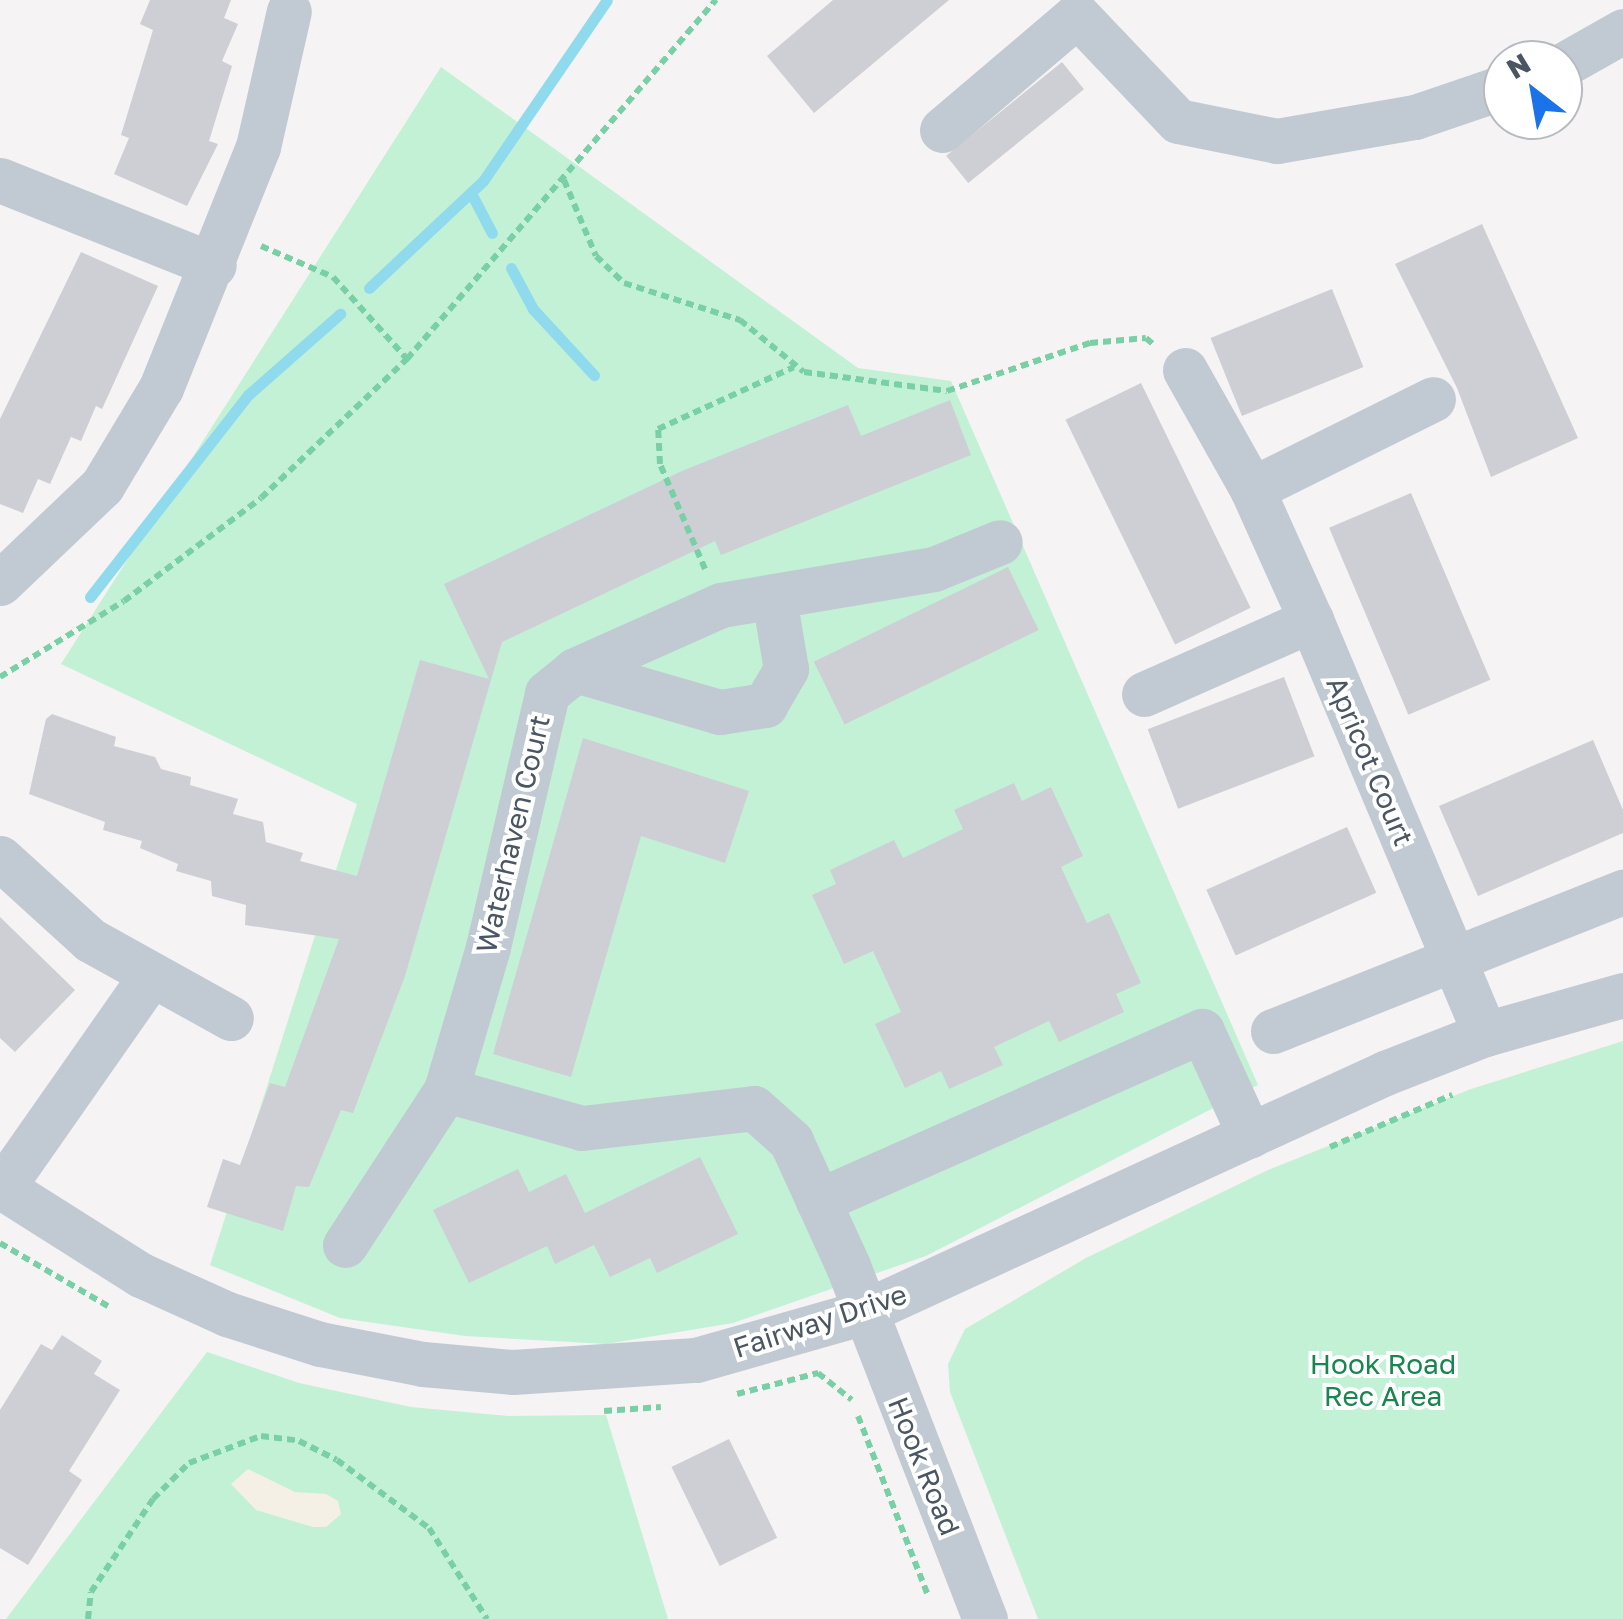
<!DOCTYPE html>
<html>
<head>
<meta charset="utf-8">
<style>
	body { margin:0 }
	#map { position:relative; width:1623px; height:1619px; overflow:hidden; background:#f5f3f3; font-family:"Golos Text",sans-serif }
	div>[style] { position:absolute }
	.green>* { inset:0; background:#c3f1d5 }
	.sand>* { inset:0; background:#f5f0e5 }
	.stream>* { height:11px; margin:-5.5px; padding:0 5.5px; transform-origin:5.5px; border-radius:5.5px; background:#90daee }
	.building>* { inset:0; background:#cdcfd5; transform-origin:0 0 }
	.path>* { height:6px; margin-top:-3px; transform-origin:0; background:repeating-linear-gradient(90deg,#7ad0a6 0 8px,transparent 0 13px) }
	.minor>* { height:45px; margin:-22.5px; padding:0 22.5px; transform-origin:22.5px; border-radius:22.5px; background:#c1cad2 }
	span { translate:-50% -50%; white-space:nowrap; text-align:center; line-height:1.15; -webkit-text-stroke:8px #fff; paint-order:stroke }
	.street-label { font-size:28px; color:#4a5661 }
	.park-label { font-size:28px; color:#17864f }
	.north { position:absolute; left:1483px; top:40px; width:100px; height:100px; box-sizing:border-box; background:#fff; border:2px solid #b7bbc0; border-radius:50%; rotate:329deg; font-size:28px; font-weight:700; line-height:40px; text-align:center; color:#4a5661 }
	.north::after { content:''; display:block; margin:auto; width:35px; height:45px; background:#1a73e8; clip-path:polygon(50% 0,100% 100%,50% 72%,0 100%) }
</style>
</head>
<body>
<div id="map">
	<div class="green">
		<i style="clip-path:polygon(441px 67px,858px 368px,951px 381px,1258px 1085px,926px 1256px,733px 1323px,606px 1344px,465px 1336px,340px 1318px,210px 1265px,357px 804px,61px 664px)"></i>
		<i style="clip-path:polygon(1623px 1041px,1623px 1619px,1038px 1619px,950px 1392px,948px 1364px,965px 1329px,1086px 1258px,1268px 1170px,1471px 1089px)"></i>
		<i style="clip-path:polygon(207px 1352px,299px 1383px,411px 1407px,508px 1416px,606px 1415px,668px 1619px,6px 1619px)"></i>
	</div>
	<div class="sand">
		<i style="clip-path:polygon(248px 1469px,295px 1492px,326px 1494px,338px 1501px,341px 1514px,326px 1527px,313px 1527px,256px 1510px,231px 1484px)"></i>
	</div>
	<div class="stream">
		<i style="left:471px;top:193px;width:45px;rotate:62.3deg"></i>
		<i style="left:511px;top:268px;width:47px;rotate:61.8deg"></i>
		<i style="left:533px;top:309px;width:90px;rotate:47.3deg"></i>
		<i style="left:369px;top:288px;width:156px;rotate:-43.2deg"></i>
		<i style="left:483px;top:181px;width:219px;rotate:-55.6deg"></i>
		<i style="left:90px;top:597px;width:256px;rotate:-52deg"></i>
		<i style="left:248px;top:395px;width:123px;rotate:-41.4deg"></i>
	</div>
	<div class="building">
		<i style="clip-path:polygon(150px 0,231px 0,224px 18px,238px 24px,222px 61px,232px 66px,209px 141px,218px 144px,187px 206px,114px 174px,129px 138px,121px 135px,153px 30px,140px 24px)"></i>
		<i style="clip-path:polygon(833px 0,949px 0,814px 113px,767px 56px)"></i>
		<i style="left:1062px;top:62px;width:35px;height:149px;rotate:51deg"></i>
		<i style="clip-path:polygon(1482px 224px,1578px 438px,1491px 477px,1457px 388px,1395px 264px)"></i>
		<i style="clip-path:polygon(81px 252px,158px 286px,102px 409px,96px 406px,81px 441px,71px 437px,50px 484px,38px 479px,23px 513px,0 504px,0 419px)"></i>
		<i style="left:1332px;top:289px;width:84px;height:131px;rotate:68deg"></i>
		<i style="left:1141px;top:383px;width:250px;height:84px;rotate:64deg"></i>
		<i style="clip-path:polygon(950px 400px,971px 455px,721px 555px,715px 541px,502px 642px,405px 976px,353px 1113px,341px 1110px,309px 1187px,296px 1186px,283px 1231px,207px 1207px,223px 1159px,240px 1165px,270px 1083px,285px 1087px,339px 939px,245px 925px,246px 905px,212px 896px,211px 881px,176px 871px,178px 864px,140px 848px,142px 841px,103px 830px,105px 822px,29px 794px,46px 719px,52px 714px,116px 737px,114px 746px,155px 757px,161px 769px,191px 777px,190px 785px,238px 799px,233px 814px,263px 822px,266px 842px,303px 853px,300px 861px,357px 876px,420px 660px,489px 679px,444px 584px,684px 470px,848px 405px,861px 436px)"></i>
		<i style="left:1411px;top:493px;width:203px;height:89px;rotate:67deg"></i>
		<i style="left:1008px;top:567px;width:70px;height:216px;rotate:64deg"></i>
		<i style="left:1284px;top:677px;width:85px;height:146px;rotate:69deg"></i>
		<i style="clip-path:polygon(583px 738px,749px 791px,725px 863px,641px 836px,571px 1077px,493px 1054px)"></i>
		<i style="clip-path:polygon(1593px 740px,1623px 810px,1623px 833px,1478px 896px,1439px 806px)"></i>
		<i style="clip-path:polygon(1014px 783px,1022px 801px,1051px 787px,1083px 856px,1061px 867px,1087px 923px,1109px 913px,1141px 983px,1116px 994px,1124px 1012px,1059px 1042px,1049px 1021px,994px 1047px,1003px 1065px,949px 1089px,941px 1071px,905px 1088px,875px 1024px,901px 1012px,873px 951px,844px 964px,812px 895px,836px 884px,830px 870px,894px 840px,903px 858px,963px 829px,954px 810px)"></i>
		<i style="left:1347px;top:827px;width:72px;height:154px;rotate:66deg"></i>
		<i style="clip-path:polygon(0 917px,75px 990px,15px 1052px,0 1038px)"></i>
		<i style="clip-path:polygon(700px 1157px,738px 1234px,657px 1273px,650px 1258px,610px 1277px,594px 1245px,555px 1264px,547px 1246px,469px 1283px,433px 1210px,518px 1169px,529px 1192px,566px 1174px,585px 1213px)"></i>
		<i style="clip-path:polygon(62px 1335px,102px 1361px,94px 1374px,120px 1390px,69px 1471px,82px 1480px,28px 1565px,0 1548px,0 1410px,41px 1344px,52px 1350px)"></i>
		<i style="left:729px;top:1439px;width:110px;height:64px;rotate:64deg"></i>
	</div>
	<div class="path">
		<i style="left:564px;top:180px;width:82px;rotate:67.2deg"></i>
		<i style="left:596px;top:256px;width:39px;rotate:44deg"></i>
		<i style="left:624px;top:283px;width:122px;rotate:17.7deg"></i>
		<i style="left:740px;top:320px;width:82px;rotate:39.1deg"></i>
		<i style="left:804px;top:372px;width:144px;rotate:7.6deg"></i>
		<i style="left:947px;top:391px;width:151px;rotate:-18.6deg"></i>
		<i style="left:1090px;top:343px;width:56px;rotate:-5.1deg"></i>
		<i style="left:1146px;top:338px;width:11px;rotate:41deg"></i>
		<i style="left:261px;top:246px;width:78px;rotate:23.3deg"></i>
		<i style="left:333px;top:277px;width:110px;rotate:47.9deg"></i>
		<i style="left:705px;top:569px;width:114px;rotate:-113.2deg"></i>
		<i style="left:660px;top:464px;width:35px;rotate:-93deg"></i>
		<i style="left:658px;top:429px;width:149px;rotate:-24.5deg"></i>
		<i style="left:0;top:677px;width:145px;rotate:-31.5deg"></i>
		<i style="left:124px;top:601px;width:171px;rotate:-36.9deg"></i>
		<i style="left:261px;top:498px;width:202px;rotate:-43.6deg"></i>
		<i style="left:407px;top:359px;width:474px;rotate:-49.3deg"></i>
		<i style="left:1330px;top:1147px;width:133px;rotate:-23.1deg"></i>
		<i style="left:0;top:1243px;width:125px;rotate:30.3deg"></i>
		<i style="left:737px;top:1394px;width:84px;rotate:-14.5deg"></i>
		<i style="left:818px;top:1373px;width:43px;rotate:38.5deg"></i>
		<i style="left:604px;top:1411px;width:57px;rotate:-4deg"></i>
		<i style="left:858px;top:1416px;width:193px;rotate:68.7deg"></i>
		<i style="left:88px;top:1619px;width:27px;rotate:-84deg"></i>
		<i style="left:91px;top:1592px;width:112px;rotate:-56.3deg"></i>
		<i style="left:153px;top:1499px;width:51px;rotate:-45deg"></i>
		<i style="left:189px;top:1463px;width:77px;rotate:-20.6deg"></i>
		<i style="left:261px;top:1436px;width:38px;rotate:7deg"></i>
		<i style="left:299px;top:1441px;width:42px;rotate:26.6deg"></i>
		<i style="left:337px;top:1460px;width:114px;rotate:36.5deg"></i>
		<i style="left:429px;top:1528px;width:108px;rotate:57.5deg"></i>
	</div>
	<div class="minor">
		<i style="left:1563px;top:65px;width:69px;rotate:-29.5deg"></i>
		<i style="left:942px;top:130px;width:177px;rotate:-40.4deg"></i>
		<i style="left:1077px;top:15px;width:146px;rotate:46.4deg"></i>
		<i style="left:1178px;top:121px;width:101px;rotate:11.4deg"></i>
		<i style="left:1277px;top:141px;width:140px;rotate:-9.9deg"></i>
		<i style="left:1415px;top:117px;width:93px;rotate:-18.8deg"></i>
		<i style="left:0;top:180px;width:230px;rotate:21.7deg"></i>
		<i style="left:1185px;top:370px;width:137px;rotate:60.6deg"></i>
		<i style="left:1252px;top:489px;width:144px;rotate:65.8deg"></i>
		<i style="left:1311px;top:620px;width:449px;rotate:67.2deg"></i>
		<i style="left:1252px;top:489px;width:202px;rotate:-26.4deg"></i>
		<i style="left:0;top:583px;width:141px;rotate:-43.6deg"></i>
		<i style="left:102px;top:486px;width:114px;rotate:-59deg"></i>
		<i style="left:161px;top:388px;width:260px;rotate:-68.1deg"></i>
		<i style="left:258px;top:147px;width:139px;rotate:-77.2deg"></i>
		<i style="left:575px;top:670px;width:151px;rotate:16.2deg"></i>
		<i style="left:720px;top:712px;width:46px;rotate:-8.8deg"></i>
		<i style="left:765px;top:705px;width:42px;rotate:-59.7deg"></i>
		<i style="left:786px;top:669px;width:72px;rotate:-99.6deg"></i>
		<i style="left:1144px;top:694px;width:183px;rotate:-23.9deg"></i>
		<i style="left:0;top:858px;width:122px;rotate:42.3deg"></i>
		<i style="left:90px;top:940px;width:161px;rotate:29deg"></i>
		<i style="left:1273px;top:1031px;width:377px;rotate:-21.7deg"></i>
		<i style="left:446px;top:1090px;width:141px;rotate:15.6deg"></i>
		<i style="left:582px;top:1128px;width:173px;rotate:-6.6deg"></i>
		<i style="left:754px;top:1108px;width:50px;rotate:41.7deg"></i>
		<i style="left:791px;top:1141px;width:137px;rotate:65.5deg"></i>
		<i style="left:848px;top:1266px;width:379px;rotate:68.8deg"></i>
		<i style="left:0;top:1186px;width:167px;rotate:32.3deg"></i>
		<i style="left:141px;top:1275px;width:94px;rotate:24.4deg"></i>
		<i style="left:227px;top:1314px;width:98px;rotate:17.9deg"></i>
		<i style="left:320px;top:1344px;width:105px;rotate:11deg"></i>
		<i style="left:423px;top:1364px;width:90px;rotate:5.1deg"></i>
		<i style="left:513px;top:1372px;width:183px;rotate:-3.8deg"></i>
		<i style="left:696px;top:1360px;width:175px;rotate:-15.9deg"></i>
		<i style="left:864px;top:1312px;width:573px;rotate:-24.64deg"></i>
		<i style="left:1385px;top:1073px;width:107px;rotate:-21.3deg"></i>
		<i style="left:1485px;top:1034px;width:143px;rotate:-15.8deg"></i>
		<i style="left:2px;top:1188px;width:258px;rotate:-55deg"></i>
		<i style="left:818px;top:1201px;width:420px;rotate:-23.9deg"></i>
		<i style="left:1202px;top:1031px;width:115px;rotate:65.4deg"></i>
		<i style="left:345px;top:1245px;width:185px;rotate:-56.9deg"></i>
		<i style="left:446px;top:1090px;width:149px;rotate:-73.6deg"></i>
		<i style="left:488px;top:947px;width:261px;rotate:-76.9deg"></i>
		<i style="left:547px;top:693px;width:36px;rotate:-39deg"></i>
		<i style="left:575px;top:670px;width:160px;rotate:-24deg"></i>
		<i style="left:721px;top:605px;width:216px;rotate:-9.6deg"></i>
		<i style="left:934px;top:569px;width:71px;rotate:-22.2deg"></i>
	</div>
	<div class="street-label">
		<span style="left:1370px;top:761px;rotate:67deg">Apricot Court</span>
		<span style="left:513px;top:834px;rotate:-77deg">Waterhaven Court</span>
		<span style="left:820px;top:1321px;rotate:-18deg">Fairway Drive</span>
		<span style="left:924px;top:1466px;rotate:68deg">Hook Road</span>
	</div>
	<div class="park-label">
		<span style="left:1383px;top:1380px">Hook Road<br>Rec Area</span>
	</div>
	<div class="north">N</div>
</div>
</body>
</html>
